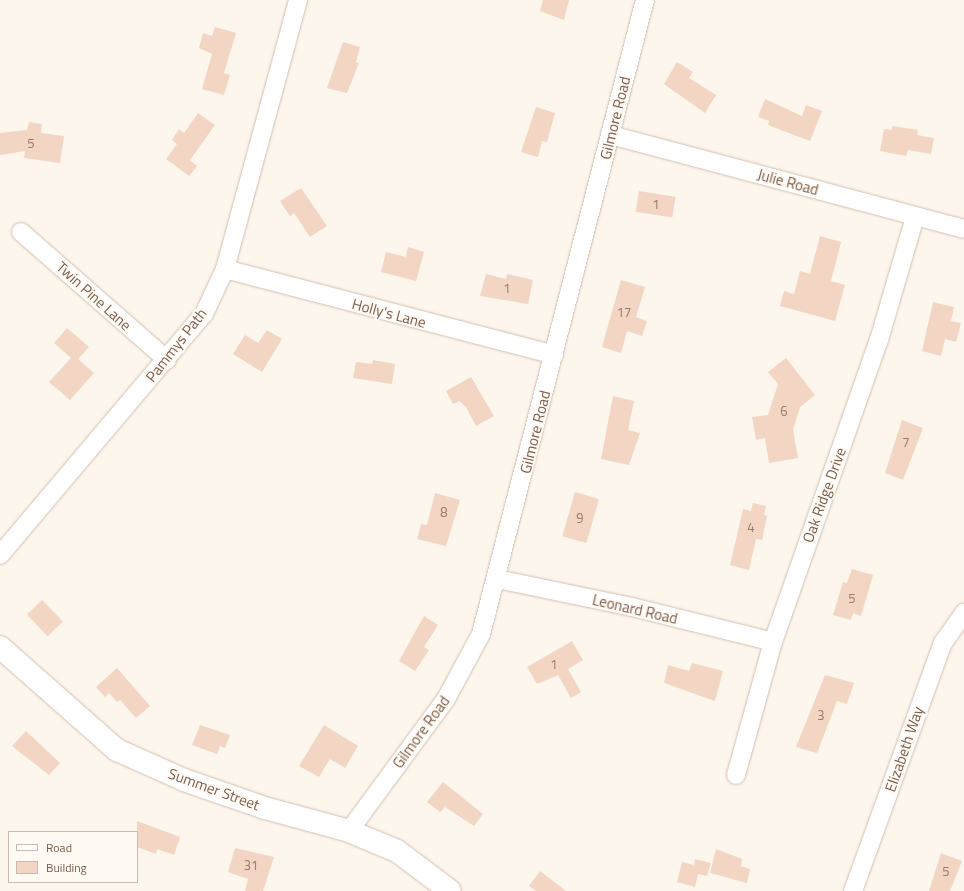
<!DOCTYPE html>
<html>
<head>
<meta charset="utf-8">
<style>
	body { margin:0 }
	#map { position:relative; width:964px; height:891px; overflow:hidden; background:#fdf6ec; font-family:"Titillium Web",sans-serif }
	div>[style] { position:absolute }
	.building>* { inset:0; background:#f3d5c3; transform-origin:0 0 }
	.roads { filter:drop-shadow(0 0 1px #d1beb0) drop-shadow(0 0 1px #d1beb0) }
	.minor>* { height:18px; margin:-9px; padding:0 9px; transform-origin:9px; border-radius:9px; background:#fff }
	.tertiary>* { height:22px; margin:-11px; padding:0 11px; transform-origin:11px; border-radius:11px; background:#fff }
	span { translate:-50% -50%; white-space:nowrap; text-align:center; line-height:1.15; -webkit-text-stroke:4px #fffaf3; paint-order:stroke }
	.number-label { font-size:13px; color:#987a6a }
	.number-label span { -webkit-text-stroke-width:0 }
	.street-label { font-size:15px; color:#7a5c4d }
	.legend { position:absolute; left:8px; top:831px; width:130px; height:52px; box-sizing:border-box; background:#fffaf3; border:1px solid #cabbb1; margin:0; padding:5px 7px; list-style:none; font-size:12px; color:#7a5c4d }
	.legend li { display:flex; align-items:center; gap:8px; height:20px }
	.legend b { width:20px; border:1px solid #cabbb1 }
</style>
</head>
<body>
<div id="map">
	<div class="building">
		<i style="clip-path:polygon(543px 0,569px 0,564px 20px,540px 11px)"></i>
		<i style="clip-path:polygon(215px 27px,236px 33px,224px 73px,230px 75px,224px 95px,202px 89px,212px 54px,199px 48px,203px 33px,212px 36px)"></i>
		<i style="clip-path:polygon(343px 42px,360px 47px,356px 62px,359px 63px,347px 93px,327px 88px)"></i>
		<i style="clip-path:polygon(677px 62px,693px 72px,689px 78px,716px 95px,705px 113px,664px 84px)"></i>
		<i style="clip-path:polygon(765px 99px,802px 116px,806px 105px,822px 111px,810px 141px,768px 125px,769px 121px,758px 117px)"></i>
		<i style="clip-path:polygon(536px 107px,555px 113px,547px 142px,542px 141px,538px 157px,521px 152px)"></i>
		<i style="clip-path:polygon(198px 113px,215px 125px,190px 160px,197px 166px,189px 176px,166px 159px,177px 144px,172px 140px,179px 129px,184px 133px)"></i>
		<i style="clip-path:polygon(29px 122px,42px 124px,41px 133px,64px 136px,60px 163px,24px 158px,25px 151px,0 155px,0 133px,27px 130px)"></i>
		<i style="clip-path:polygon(892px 126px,918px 130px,917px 135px,934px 138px,931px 154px,908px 150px,906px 156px,880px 151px,884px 129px,892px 130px)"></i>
		<i style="clip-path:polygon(301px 188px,327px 226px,310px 237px,294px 213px,290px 216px,280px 201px)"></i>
		<i style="left:639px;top:191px;width:37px;height:21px;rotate:9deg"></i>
		<i style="clip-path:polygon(820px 236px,841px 242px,831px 281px,845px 285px,835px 321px,780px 306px,784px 291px,794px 294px,800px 271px,810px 274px)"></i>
		<i style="clip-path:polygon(408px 247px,424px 252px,416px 281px,381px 272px,386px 252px,406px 257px)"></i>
		<i style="clip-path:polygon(486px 274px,506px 279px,507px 274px,533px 280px,528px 304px,480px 296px)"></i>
		<i style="clip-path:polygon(621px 280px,645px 287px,636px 317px,647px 321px,642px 336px,627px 331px,621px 353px,602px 347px)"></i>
		<i style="clip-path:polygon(933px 302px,954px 307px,951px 321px,961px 323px,956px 342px,945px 339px,941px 356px,922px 351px)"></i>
		<i style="clip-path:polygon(67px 328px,89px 347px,78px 359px,94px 373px,70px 400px,49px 382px,71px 358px,54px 343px)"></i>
		<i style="clip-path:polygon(267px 330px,282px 339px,262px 372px,233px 354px,245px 335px,258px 343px)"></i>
		<i style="clip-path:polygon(786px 358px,815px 395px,800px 407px,793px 430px,798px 458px,769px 463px,765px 438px,756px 440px,752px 417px,768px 415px,778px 384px,768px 372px)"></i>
		<i style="clip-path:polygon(373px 360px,395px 364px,392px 384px,353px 378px,356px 362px,372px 364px)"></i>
		<i style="clip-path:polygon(471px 377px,494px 416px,476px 426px,466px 407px,459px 401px,453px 404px,446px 391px)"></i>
		<i style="clip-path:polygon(613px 396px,634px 401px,628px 430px,640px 433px,629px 465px,601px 459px)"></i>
		<i style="clip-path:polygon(902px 420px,923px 428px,903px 480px,885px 473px)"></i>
		<i style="left:575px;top:492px;width:25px;height:46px;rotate:16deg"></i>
		<i style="clip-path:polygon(435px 493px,460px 500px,446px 546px,417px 539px,421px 524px,427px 525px)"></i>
		<i style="clip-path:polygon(753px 503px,766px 506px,764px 515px,767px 516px,762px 540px,756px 539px,749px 570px,730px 565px,743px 509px,751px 511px)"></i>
		<i style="clip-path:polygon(852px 569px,873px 575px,861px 616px,853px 613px,851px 620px,833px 615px,843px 582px,847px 583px)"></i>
		<i style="left:42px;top:600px;width:30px;height:21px;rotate:46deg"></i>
		<i style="clip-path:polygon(424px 616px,438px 625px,424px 647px,429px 650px,415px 671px,399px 661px)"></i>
		<i style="clip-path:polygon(572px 641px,583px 660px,568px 669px,581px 692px,571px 698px,558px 675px,537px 684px,527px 667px)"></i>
		<i style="clip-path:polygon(692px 663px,723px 671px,715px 701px,664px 683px,668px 665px,689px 671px)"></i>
		<i style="clip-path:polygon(117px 668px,150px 706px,136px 718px,120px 700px,117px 702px,109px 693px,105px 697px,96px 687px)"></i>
		<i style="clip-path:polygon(825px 675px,854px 683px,847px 704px,837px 701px,817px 753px,796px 747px)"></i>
		<i style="clip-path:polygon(200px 725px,230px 735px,225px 748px,220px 746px,217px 754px,192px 745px)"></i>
		<i style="clip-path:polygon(324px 725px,358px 746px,345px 768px,330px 759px,319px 777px,299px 766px)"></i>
		<i style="clip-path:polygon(26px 731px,60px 763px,49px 775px,12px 746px)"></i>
		<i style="clip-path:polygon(443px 782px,483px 814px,474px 826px,445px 807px,440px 812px,427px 802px)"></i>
		<i style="clip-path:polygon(137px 821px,180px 837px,174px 855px,157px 849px,156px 854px,137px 847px)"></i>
		<i style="clip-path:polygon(235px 848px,274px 857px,263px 891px,245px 891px,248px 879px,228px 872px)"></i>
		<i style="clip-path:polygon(716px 849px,742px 859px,741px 866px,750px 869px,747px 883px,710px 873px)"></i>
		<i style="clip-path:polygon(941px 853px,962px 861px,950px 891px,929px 891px)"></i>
		<i style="clip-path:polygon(695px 859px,711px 863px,707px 876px,698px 874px,695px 887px,677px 882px,682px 862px,694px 865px)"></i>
		<i style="clip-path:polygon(540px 871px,566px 891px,536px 891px,529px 886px)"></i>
	</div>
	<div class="roads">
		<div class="minor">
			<i style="left:611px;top:135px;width:365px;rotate:14.9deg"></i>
			<i style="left:21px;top:232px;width:194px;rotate:41.2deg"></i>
			<i style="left:225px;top:269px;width:340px;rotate:14.6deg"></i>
			<i style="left:0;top:555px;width:316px;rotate:-49.8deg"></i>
			<i style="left:204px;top:314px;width:50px;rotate:-65deg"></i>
			<i style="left:225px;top:269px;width:279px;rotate:-74.8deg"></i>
			<i style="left:497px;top:579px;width:138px;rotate:11.7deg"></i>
			<i style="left:632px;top:607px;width:145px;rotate:13.9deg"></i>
			<i style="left:736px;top:775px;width:138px;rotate:-74.5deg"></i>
			<i style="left:773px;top:642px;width:320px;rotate:-70.7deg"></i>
			<i style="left:879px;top:340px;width:128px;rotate:-73.7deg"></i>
			<i style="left:349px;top:831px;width:164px;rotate:-53.7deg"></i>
			<i style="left:446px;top:699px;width:74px;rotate:-61.7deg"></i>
			<i style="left:481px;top:634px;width:655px;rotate:-75.5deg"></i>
			<i style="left:853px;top:891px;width:264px;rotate:-70.1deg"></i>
			<i style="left:943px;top:643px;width:37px;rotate:-55deg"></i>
		</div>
		<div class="tertiary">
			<i style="left:0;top:647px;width:156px;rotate:41.4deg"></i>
			<i style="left:117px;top:750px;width:73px;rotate:24.1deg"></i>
			<i style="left:184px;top:780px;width:86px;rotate:19.1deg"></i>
			<i style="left:265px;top:808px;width:87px;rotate:15.3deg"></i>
			<i style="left:349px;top:831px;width:52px;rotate:22.6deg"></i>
			<i style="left:397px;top:851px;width:66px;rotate:37deg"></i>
		</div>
	</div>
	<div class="number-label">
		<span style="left:31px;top:143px">5</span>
		<span style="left:656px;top:204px">1</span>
		<span style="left:507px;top:288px">1</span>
		<span style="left:624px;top:312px">17</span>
		<span style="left:784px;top:411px">6</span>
		<span style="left:906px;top:442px">7</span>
		<span style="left:444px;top:512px">8</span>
		<span style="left:580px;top:518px">9</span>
		<span style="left:751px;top:527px">4</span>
		<span style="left:852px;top:598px">5</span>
		<span style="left:554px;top:664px">1</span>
		<span style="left:821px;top:715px">3</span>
		<span style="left:251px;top:865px">31</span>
		<span style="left:946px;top:871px">5</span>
	</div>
	<div class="street-label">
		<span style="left:615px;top:118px;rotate:-76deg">Gilmore Road</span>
		<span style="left:788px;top:182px;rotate:15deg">Julie Road</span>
		<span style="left:94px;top:296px;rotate:42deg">Twin Pine Lane</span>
		<span style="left:389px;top:313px;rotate:15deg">Holly's Lane</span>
		<span style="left:176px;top:345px;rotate:-52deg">Pammys Path</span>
		<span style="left:535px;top:432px;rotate:-76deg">Gilmore Road</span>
		<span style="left:824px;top:495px;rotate:-70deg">Oak Ridge Drive</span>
		<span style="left:635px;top:609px;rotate:13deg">Leonard Road</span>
		<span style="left:421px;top:732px;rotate:-54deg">Gilmore Road</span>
		<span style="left:904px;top:749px;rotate:-71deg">Elizabeth Way</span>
		<span style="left:214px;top:789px;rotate:20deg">Summer Street</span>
	</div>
	<ul class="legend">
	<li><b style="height:5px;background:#fff"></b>Road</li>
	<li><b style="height:11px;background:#f3d5c3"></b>Building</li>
	</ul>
</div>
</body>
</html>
